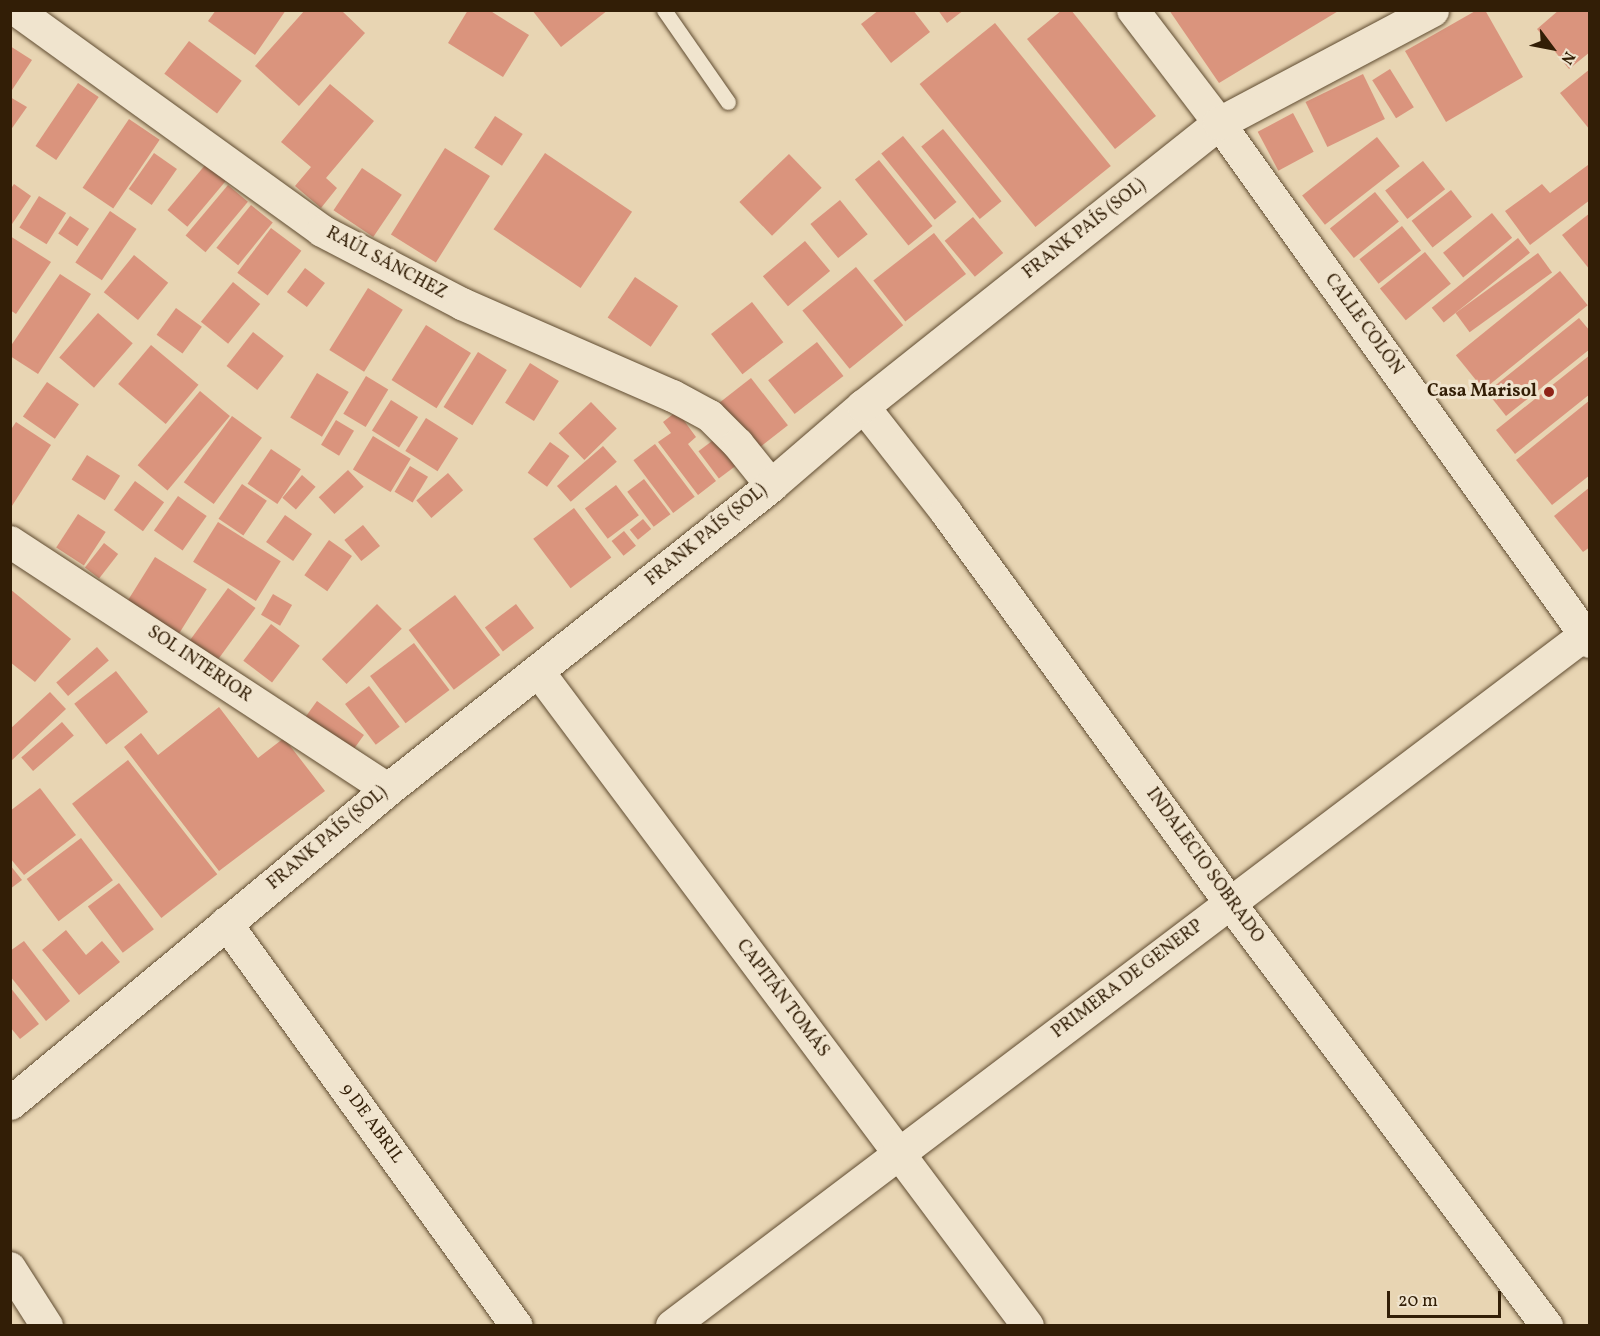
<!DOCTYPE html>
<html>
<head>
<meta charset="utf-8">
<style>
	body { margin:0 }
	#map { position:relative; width:1600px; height:1336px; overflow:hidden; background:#e8d5b3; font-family:Vollkorn,serif }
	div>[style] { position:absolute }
	.building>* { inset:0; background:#da947d; transform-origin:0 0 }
	.roads { filter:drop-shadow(0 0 2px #604c31) drop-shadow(0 0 2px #604c31) }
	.service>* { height:15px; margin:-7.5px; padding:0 7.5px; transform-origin:7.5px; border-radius:7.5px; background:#f0e4ce }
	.minor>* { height:32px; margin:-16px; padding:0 16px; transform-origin:16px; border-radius:16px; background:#f0e4ce }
	.tertiary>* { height:33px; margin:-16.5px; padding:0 16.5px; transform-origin:16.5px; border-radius:16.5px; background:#f0e4ce }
	.dots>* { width:16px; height:16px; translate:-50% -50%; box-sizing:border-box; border:3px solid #f0e4ce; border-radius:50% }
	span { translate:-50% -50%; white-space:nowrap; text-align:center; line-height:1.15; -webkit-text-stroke:6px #f0e4ce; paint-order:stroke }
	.street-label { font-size:18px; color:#321e06 }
	.poi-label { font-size:18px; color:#321e06; font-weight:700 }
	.right { translate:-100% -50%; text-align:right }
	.frame { position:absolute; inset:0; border:12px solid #321e06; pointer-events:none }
	.north { position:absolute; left:1522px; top:18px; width:60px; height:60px; -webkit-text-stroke:4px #f0e4ce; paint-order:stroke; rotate:122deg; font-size:16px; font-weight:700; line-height:24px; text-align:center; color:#321e06 }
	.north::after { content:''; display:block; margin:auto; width:21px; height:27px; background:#321e06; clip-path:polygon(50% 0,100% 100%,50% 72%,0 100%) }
	.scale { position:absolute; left:1387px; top:1291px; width:114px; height:27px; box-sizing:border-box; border:3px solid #321e06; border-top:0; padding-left:8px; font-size:18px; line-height:21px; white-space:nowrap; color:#321e06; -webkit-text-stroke:4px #f0e4ce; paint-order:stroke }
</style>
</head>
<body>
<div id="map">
	<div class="building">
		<i style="clip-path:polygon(216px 10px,286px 10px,255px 55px,208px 21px)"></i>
		<i style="clip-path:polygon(305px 10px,341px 10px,365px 33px,299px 106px,255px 66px)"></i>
		<i style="clip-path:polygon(468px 10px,489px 10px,529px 35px,503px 77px,448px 43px)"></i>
		<i style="clip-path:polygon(532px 10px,608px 10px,561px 47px)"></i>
		<i style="clip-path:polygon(879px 10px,913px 10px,930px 32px,891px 63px,861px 24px)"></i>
		<i style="clip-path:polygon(938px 10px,964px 10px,947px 23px)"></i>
		<i style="clip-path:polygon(1062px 10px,1071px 10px,1156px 116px,1115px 149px,1027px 39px)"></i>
		<i style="clip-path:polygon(1169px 10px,1340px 10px,1219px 83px)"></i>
		<i style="clip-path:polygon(1477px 10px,1485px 10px,1523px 77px,1446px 122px,1405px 51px)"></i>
		<i style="clip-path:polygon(1559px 10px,1590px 10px,1590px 52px,1569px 69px,1537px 29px)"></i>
		<i style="left:995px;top:23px;width:184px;height:97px;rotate:51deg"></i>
		<i style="left:189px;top:41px;width:66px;height:41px;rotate:37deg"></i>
		<i style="clip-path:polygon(10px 46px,32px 60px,10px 93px)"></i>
		<i style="left:1390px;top:69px;width:45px;height:21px;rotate:58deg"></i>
		<i style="clip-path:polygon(1590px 69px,1590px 130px,1560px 93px)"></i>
		<i style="left:1363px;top:74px;width:50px;height:64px;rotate:64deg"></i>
		<i style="left:78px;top:83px;width:25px;height:76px;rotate:34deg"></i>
		<i style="clip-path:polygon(330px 84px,374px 121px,326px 178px,337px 188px,321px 208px,295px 186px,311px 167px,281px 142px)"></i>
		<i style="clip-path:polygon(10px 97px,27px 107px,10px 131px)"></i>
		<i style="left:1293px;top:113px;width:44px;height:40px;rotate:62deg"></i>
		<i style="left:495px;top:116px;width:33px;height:38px;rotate:33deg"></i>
		<i style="left:129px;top:119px;width:37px;height:83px;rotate:34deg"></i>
		<i style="left:943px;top:129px;width:93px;height:28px;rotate:51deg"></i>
		<i style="left:903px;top:136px;width:85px;height:28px;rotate:51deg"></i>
		<i style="left:1377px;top:137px;width:37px;height:95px;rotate:52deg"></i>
		<i style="left:445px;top:148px;width:53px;height:102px;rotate:32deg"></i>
		<i style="left:154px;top:153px;width:28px;height:44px;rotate:35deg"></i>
		<i style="left:545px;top:153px;width:105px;height:92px;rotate:34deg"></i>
		<i style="left:789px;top:154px;width:47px;height:69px;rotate:46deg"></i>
		<i style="left:879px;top:160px;width:85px;height:31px;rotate:51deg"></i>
		<i style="left:1423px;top:161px;width:36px;height:48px;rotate:52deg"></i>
		<i style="left:206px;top:164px;width:26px;height:60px;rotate:40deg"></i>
		<i style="clip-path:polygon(1588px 165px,1590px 200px,1530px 245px,1505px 211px,1542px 184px,1550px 193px)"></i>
		<i style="left:362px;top:168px;width:48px;height:51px;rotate:34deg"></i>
		<i style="clip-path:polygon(14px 184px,31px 196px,10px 227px,10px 190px)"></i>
		<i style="left:228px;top:185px;width:26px;height:66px;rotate:40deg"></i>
		<i style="left:1451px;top:190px;width:34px;height:50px;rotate:52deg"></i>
		<i style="left:1375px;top:192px;width:38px;height:58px;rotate:51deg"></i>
		<i style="left:39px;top:196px;width:32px;height:37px;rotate:32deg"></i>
		<i style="left:840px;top:200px;width:44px;height:38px;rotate:51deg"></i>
		<i style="left:251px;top:205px;width:28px;height:55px;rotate:39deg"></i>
		<i style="left:110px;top:211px;width:32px;height:62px;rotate:34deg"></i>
		<i style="left:1492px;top:213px;width:32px;height:63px;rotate:51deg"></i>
		<i style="clip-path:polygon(1590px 213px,1590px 270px,1562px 235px)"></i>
		<i style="left:70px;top:216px;width:23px;height:21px;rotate:34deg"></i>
		<i style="left:973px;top:217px;width:47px;height:37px;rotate:50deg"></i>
		<i style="left:1402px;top:226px;width:31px;height:54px;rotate:52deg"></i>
		<i style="left:271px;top:228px;width:38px;height:56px;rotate:37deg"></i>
		<i style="left:934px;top:233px;width:52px;height:77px;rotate:52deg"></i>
		<i style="clip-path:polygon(10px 236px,51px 262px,16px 314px,10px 310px)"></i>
		<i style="left:1518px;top:238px;width:19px;height:111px;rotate:51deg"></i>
		<i style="left:805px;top:241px;width:39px;height:55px;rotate:50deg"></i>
		<i style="left:1425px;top:252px;width:41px;height:58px;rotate:51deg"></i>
		<i style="left:1538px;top:253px;width:24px;height:102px;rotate:54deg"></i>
		<i style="left:134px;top:255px;width:44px;height:48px;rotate:39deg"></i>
		<i style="left:856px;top:267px;width:75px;height:69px;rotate:51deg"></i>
		<i style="left:305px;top:268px;width:25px;height:30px;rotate:37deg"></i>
		<i style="left:1560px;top:271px;width:44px;height:134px;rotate:51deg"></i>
		<i style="clip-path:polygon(60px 274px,91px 294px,38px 374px,10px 356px,10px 347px)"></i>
		<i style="left:635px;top:277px;width:52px;height:49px;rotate:34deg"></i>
		<i style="left:233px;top:282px;width:35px;height:51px;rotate:39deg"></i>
		<i style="left:368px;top:288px;width:41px;height:73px;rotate:32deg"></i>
		<i style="left:752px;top:302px;width:51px;height:52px;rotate:52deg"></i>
		<i style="left:176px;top:308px;width:32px;height:33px;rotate:36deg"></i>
		<i style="left:98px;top:313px;width:46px;height:59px;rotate:41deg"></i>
		<i style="clip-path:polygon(1579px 318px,1590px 331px,1590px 349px,1506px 416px,1487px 392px)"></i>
		<i style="left:426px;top:325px;width:53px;height:65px;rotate:32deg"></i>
		<i style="left:253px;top:332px;width:39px;height:43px;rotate:38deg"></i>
		<i style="left:817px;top:342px;width:43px;height:62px;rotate:52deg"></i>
		<i style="left:151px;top:345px;width:62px;height:51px;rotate:40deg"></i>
		<i style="left:478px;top:352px;width:34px;height:65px;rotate:32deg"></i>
		<i style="clip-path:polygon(1590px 355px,1590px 394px,1515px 454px,1496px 430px)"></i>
		<i style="left:530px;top:363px;width:34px;height:47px;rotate:32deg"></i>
		<i style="left:317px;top:373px;width:37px;height:52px;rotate:31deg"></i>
		<i style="left:366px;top:376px;width:26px;height:44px;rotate:31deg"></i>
		<i style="left:751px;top:378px;width:60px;height:45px;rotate:52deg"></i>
		<i style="left:47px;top:382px;width:39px;height:42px;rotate:35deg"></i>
		<i style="left:200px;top:391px;width:39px;height:97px;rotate:40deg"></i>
		<i style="left:391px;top:400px;width:32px;height:36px;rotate:32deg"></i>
		<i style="clip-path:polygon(1590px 400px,1590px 475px,1552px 505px,1516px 460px)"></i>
		<i style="left:591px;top:402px;width:37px;height:45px;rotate:46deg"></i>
		<i style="clip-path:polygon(677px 411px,696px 437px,688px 444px,716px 481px,698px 495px,658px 442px,671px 433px,663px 422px)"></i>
		<i style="left:232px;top:416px;width:37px;height:82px;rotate:36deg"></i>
		<i style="left:426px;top:418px;width:38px;height:39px;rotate:32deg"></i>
		<i style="left:336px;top:420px;width:21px;height:29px;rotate:31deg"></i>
		<i style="clip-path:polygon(16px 422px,51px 445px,10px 509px,10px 431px)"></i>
		<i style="left:720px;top:435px;width:34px;height:27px;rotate:53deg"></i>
		<i style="left:373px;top:436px;width:44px;height:39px;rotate:31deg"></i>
		<i style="left:550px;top:442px;width:24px;height:38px;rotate:36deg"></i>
		<i style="left:655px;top:444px;width:66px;height:27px;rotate:53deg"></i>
		<i style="left:603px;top:446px;width:21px;height:61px;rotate:49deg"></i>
		<i style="left:271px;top:449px;width:36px;height:42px;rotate:34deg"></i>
		<i style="left:87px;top:455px;width:39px;height:29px;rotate:32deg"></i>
		<i style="left:410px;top:466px;width:21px;height:30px;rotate:31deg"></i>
		<i style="left:348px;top:470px;width:23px;height:40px;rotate:47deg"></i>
		<i style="left:448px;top:473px;width:23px;height:42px;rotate:49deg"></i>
		<i style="left:302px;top:475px;width:18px;height:30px;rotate:41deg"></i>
		<i style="left:644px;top:479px;width:44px;height:21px;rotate:53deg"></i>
		<i style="left:135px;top:481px;width:36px;height:36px;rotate:36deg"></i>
		<i style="left:242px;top:484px;width:30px;height:42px;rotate:34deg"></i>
		<i style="left:616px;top:485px;width:38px;height:39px;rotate:53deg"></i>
		<i style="clip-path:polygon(1590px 487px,1590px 547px,1583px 552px,1554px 516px)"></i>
		<i style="left:178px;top:496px;width:35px;height:42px;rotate:35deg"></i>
		<i style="left:574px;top:508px;width:62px;height:51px;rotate:53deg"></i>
		<i style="left:78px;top:514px;width:33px;height:40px;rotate:33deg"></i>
		<i style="left:285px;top:515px;width:33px;height:33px;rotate:35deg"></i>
		<i style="left:643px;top:519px;width:13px;height:17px;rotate:51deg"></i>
		<i style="left:218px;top:522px;width:74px;height:47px;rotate:32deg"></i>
		<i style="left:363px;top:525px;width:27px;height:24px;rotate:51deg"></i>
		<i style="left:624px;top:531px;width:19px;height:16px;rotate:51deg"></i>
		<i style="left:329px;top:540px;width:28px;height:43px;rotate:35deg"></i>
		<i style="left:104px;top:543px;width:18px;height:31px;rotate:38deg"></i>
		<i style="left:155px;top:557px;width:61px;height:56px;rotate:32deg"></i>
		<i style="left:228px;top:588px;width:34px;height:65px;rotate:36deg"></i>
		<i style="clip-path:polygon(10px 589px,71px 639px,35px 682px,10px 662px)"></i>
		<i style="left:273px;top:594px;width:22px;height:24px;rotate:30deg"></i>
		<i style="left:455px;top:595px;width:75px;height:58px;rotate:53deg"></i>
		<i style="left:377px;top:604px;width:35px;height:78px;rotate:45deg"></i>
		<i style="left:516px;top:604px;width:30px;height:39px;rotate:53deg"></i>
		<i style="left:271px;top:624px;width:36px;height:46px;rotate:37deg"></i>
		<i style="left:414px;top:643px;width:59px;height:55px;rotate:53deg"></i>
		<i style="left:97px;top:647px;width:18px;height:54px;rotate:49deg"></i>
		<i style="left:116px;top:671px;width:52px;height:53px;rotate:52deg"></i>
		<i style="left:369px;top:686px;width:51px;height:30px;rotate:53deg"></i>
		<i style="clip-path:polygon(50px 692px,66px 709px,10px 762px,10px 729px)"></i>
		<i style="left:317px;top:701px;width:58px;height:24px;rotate:36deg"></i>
		<i style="clip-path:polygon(219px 707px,258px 758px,284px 738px,325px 791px,219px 871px,124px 747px,141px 733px,158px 755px)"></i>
		<i style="left:62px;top:722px;width:18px;height:54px;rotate:49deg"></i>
		<i style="left:128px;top:760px;width:145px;height:71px;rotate:52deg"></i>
		<i style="clip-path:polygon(40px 788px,76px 835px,24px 875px,10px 858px,10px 811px)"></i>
		<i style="left:81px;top:838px;width:53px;height:68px;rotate:53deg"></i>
		<i style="clip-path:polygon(10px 865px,22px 880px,10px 889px)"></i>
		<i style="left:119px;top:883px;width:58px;height:39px;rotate:53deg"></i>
		<i style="clip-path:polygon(66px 930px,86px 955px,102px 941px,120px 962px,79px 995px,42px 950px)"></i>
		<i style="clip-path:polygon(24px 941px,70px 1001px,46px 1021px,10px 976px,10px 951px)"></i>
		<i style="clip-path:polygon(10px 987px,39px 1024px,20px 1039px,10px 1027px)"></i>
	</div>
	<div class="roads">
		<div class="service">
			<i style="left:664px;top:10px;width:112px;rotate:55.2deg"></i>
		</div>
		<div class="minor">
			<i style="left:16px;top:10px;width:377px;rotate:35.8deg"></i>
			<i style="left:322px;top:231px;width:158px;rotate:27.5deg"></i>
			<i style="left:462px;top:304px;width:230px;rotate:23.6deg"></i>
			<i style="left:673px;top:396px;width:42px;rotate:28.4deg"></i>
			<i style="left:710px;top:416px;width:40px;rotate:45deg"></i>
			<i style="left:738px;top:444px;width:53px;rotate:51.2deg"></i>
			<i style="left:1133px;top:10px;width:142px;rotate:52.7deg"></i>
			<i style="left:1219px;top:123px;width:638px;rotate:54.44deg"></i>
			<i style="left:863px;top:406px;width:135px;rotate:51.9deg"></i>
			<i style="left:946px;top:512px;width:483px;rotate:54deg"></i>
			<i style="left:1230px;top:903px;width:529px;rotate:53.15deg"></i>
			<i style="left:10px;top:542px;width:452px;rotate:33.2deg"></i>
			<i style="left:538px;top:671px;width:818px;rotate:53.2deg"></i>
			<i style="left:226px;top:923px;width:497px;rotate:54.2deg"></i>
			<i style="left:10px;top:1268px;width:69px;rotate:57.5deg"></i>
			<i style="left:672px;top:1326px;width:1145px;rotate:-37.12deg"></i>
		</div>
		<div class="tertiary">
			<i style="left:10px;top:1103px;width:491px;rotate:-39.7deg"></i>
			<i style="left:388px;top:789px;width:489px;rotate:-38.4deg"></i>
			<i style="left:771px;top:485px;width:121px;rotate:-40.7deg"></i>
			<i style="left:863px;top:406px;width:455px;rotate:-38.5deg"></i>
			<i style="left:1219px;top:123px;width:241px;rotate:-27.9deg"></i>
		</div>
	</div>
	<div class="dots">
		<i style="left:1549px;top:392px;background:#8f2418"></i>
	</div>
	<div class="street-label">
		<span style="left:1085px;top:230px;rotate:-38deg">FRANK PAÍS (SOL)</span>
		<span style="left:386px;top:264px;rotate:28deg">RAÚL SÁNCHEZ</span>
		<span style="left:1363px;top:325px;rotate:54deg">CALLE COLÓN</span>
		<span style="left:707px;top:536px;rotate:-39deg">FRANK PAÍS (SOL)</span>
		<span style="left:199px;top:665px;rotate:34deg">SOL INTERIOR</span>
		<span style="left:328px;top:839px;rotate:-40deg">FRANK PAÍS (SOL)</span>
		<span style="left:1204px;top:866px;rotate:54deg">INDALECIO SOBRADO</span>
		<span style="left:1128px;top:980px;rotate:-37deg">PRIMERA DE GENERP</span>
		<span style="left:782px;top:999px;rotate:53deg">CAPITÁN TOMÁS</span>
		<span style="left:371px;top:1124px;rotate:54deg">9 DE ABRIL</span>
	</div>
	<div class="poi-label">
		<span class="right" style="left:1537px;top:392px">Casa Marisol</span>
	</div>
	<div class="frame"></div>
	<div class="north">N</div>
	<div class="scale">20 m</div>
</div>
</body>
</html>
